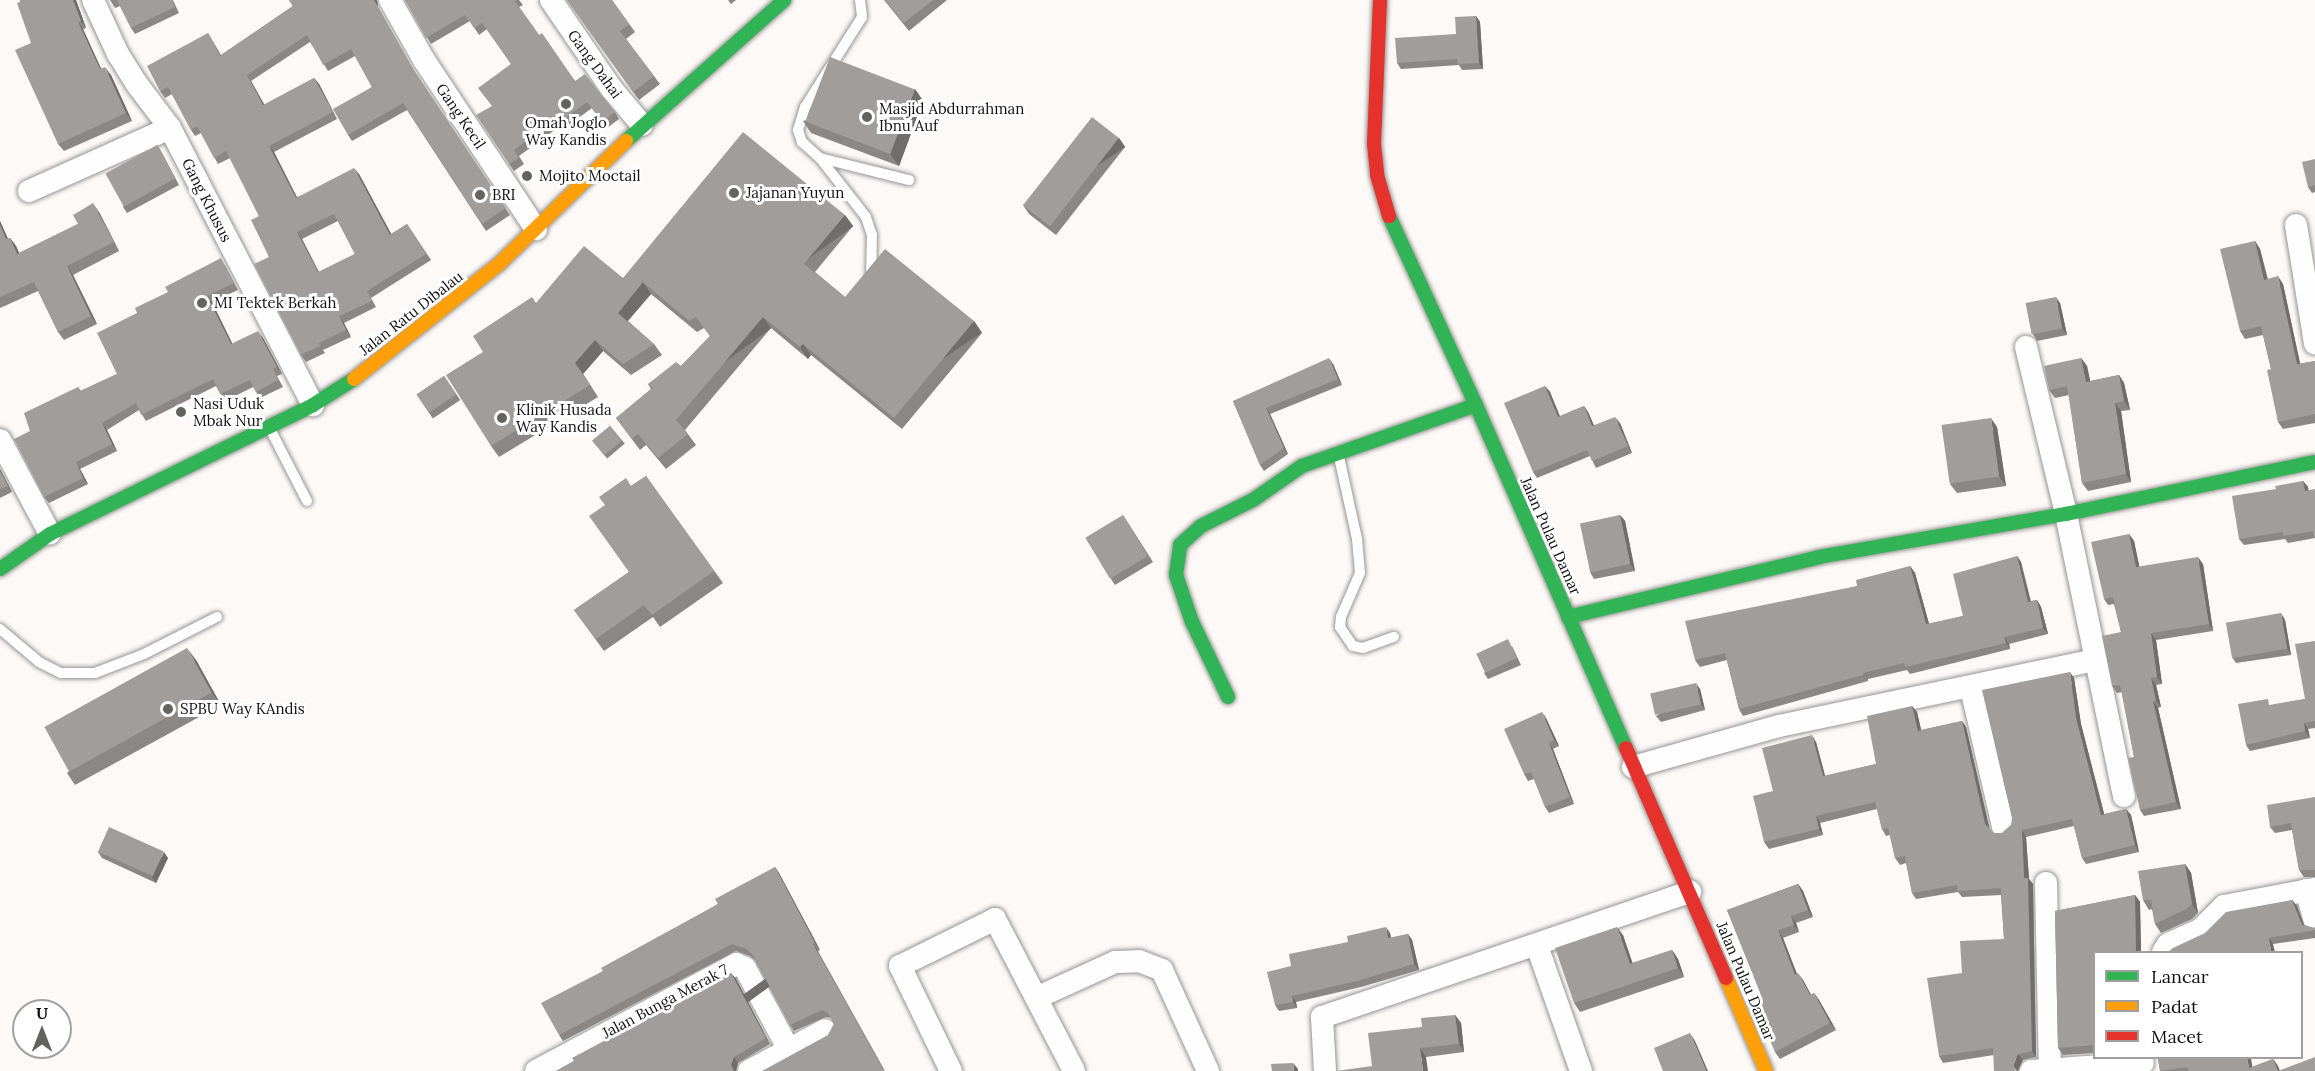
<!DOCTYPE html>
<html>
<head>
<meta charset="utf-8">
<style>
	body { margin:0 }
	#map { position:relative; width:2315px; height:1071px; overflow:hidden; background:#fcf9f6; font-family:Lora,serif }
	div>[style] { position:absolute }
	.roads { filter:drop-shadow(0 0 2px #969594) drop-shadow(0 0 2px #969594) }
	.lane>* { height:10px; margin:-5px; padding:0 5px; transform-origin:5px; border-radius:5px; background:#fffefe }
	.street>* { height:22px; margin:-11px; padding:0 11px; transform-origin:11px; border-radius:11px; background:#fffefe }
	.fast>* { height:14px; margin:-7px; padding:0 7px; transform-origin:7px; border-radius:7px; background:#30b455 }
	.slow>* { height:14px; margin:-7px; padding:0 7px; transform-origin:7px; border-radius:7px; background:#ff9f0a }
	.jam>* { height:14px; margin:-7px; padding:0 7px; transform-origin:7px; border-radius:7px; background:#e5322d }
	.wall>* { inset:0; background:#8a8785; transform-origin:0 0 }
	.shaded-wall>* { inset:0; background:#706e6c; transform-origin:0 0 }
	.building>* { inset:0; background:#a09d9b; transform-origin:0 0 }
	.dots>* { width:16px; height:16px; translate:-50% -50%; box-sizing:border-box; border:3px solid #fff; border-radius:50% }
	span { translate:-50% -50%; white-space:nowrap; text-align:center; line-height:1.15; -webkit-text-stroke:6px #fff; paint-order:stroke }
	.street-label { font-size:15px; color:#101010 }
	.poi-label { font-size:15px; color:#101010 }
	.left { translate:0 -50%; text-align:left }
	.legend { position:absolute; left:2093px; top:951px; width:210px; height:108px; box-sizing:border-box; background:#fff; border:2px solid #9f9f9f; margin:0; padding:8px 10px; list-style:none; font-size:18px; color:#101010 }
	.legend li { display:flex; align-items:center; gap:12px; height:30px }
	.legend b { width:30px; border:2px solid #9f9f9f }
	.north { position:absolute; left:12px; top:999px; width:60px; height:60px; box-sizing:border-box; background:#fff; border:2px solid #9f9f9f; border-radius:50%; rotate:0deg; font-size:16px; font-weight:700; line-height:24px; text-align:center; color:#101010 }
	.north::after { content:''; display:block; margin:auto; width:21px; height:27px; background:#636260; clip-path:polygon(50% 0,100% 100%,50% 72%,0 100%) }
</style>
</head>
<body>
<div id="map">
	<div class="roads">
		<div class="lane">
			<i style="left:860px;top:0;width:17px;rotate:83deg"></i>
			<i style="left:862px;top:17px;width:107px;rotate:122.3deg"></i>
			<i style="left:805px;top:107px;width:24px;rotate:107deg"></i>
			<i style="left:798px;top:130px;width:13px;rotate:72deg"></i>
			<i style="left:802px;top:142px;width:24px;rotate:42deg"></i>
			<i style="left:820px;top:158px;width:75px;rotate:52.1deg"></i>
			<i style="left:866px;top:217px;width:19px;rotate:72deg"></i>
			<i style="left:872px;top:235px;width:41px;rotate:91.4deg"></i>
			<i style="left:820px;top:158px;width:92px;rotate:13.9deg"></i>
			<i style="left:270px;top:429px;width:81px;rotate:62.8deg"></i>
			<i style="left:1339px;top:457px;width:84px;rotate:77.6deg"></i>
			<i style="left:1357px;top:539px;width:34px;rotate:85deg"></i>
			<i style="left:1360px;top:573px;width:48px;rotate:113.4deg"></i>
			<i style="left:1341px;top:617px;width:10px;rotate:96deg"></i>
			<i style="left:1340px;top:627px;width:23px;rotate:56deg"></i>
			<i style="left:1353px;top:646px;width:10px;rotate:11deg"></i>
			<i style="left:1363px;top:648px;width:33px;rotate:-20deg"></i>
			<i style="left:0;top:629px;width:51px;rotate:40.2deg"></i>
			<i style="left:39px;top:662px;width:25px;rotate:27deg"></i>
			<i style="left:61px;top:673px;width:34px"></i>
			<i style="left:95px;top:673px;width:53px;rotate:-21.2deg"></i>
			<i style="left:144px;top:654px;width:82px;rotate:-26.9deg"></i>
		</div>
		<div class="street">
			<i style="left:93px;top:0;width:60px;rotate:65.2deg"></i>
			<i style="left:118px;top:54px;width:34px;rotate:58deg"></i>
			<i style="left:136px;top:83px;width:56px;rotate:52.9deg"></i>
			<i style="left:170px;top:128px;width:312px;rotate:62.7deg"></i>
			<i style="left:390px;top:0;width:69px;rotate:60.5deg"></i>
			<i style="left:424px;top:60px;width:203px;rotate:56.5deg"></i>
			<i style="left:551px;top:0;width:107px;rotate:55.7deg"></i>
			<i style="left:611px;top:88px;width:48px;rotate:50deg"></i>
			<i style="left:29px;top:191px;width:154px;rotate:-24.1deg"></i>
			<i style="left:2296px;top:225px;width:120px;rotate:80.9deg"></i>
			<i style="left:2026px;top:347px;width:172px;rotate:76.5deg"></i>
			<i style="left:2066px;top:514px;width:288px;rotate:78.4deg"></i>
			<i style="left:0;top:440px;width:106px;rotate:62deg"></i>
			<i style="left:1971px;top:688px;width:143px;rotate:77deg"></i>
			<i style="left:1633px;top:767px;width:152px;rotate:-15.7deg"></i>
			<i style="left:1779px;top:726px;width:324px;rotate:-11.8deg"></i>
			<i style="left:2046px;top:883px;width:186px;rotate:88.8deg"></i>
			<i style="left:2306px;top:890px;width:32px;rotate:74deg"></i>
			<i style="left:1537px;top:946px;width:133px;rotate:70.6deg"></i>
			<i style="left:2163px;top:952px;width:9px;rotate:-58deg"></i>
			<i style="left:2168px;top:944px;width:35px;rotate:-24deg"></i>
			<i style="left:2200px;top:930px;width:34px;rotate:-45deg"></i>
			<i style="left:2224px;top:906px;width:93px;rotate:-10.6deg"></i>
			<i style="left:1036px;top:998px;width:87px;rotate:-24.5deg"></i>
			<i style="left:1115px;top:962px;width:24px;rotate:-2deg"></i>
			<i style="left:1139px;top:961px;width:25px;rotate:21deg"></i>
			<i style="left:1162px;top:970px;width:111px;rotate:65.5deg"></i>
			<i style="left:536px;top:1071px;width:227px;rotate:-28.1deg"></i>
			<i style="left:736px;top:964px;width:10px;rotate:24deg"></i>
			<i style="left:745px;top:968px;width:93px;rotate:61.8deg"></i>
			<i style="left:749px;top:1071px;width:86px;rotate:-28.3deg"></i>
			<i style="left:951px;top:1071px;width:117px;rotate:-115.9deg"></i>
			<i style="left:900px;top:966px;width:106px;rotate:-26.3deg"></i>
			<i style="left:995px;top:919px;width:171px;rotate:62.5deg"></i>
			<i style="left:1325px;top:1071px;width:54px;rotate:-93.2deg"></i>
			<i style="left:1322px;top:1017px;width:389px;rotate:-18.8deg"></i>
			<i style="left:2031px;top:1071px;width:112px;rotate:-4.1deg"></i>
		</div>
		<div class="fast">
			<i style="left:626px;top:141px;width:212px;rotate:-41.7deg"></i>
			<i style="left:1389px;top:216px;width:208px;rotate:65.3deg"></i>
			<i style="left:1476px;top:405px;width:374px;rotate:66.4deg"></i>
			<i style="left:0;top:569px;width:61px;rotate:-35deg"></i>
			<i style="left:50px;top:534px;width:293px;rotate:-26.1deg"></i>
			<i style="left:313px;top:405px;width:49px;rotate:-32.4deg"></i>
			<i style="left:1568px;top:617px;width:258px;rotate:-13.4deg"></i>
			<i style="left:1819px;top:557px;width:251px;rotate:-9.9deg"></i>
			<i style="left:2066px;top:514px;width:254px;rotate:-11.8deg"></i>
			<i style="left:1228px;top:697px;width:83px;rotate:-115.6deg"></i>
			<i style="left:1192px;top:622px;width:50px;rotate:-108.8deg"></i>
			<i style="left:1176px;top:575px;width:30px;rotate:-82deg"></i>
			<i style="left:1180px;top:545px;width:28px;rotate:-42deg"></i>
			<i style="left:1201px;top:526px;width:58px;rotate:-26.6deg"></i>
			<i style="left:1253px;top:500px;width:60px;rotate:-34.8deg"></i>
			<i style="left:1302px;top:466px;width:184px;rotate:-19.3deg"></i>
		</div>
		<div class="slow">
			<i style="left:354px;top:379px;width:185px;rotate:-38.4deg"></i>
			<i style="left:499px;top:264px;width:177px;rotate:-44.1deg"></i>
			<i style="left:1726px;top:978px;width:101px;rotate:66.7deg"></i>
		</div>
		<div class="jam">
			<i style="left:1380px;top:0;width:144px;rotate:92.4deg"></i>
			<i style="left:1374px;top:144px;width:31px;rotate:84deg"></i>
			<i style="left:1377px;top:175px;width:43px;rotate:73.7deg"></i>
			<i style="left:1626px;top:748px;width:251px;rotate:66.5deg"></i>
		</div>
	</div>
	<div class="wall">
		<i style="clip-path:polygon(20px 0,76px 0,86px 28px,83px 29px,101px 69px,111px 75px,132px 121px,64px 151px,58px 144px)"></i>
		<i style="clip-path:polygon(110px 0,173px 0,179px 13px,135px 34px,131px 28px,120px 6px,115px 8px)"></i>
		<i style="clip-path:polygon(evenodd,289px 0,377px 0,378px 7px,417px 76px,510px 215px,486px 231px,407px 110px,352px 141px,348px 135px,372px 87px,355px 56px,328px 71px,310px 42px,251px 81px,264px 105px,314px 78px,319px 84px,337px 119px,274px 152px,297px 197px,359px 174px,391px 234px,407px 224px,431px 260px,371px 298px,376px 307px,344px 323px,351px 337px,323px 350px,325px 353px,306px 362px,301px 355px,269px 257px,259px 216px,230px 158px,218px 164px,201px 133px,195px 136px,191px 130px,172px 94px,165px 98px,160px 91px,208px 33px,221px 55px,293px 6px,289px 0,338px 221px,355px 254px,319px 272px,302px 239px,338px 221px)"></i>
		<i style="clip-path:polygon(405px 0,519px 0,523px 5px,519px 7px,539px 35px,575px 81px,615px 112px,619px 119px,607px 128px,592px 108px,566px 127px,563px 124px,519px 156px,524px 164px,514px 171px,509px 164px,492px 107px,511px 64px,487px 29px,479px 35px,470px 21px,431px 44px)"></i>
		<i style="clip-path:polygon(567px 0,612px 0,635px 32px,626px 39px,660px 84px,639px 100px)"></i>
		<i style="clip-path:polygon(728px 0,736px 0,731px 4px)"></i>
		<i style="clip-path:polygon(884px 0,947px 0,909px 31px)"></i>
		<i style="clip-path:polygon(1476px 16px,1480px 22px,1483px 69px,1462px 70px,1459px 65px,1401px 69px,1397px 63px,1456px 34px)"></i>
		<i style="clip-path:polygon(915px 89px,923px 101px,899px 166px,811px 133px,803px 121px)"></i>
		<i style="clip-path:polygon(1119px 138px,1125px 147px,1056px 235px,1029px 214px,1023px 205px)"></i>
		<i style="clip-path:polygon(157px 145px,179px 185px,127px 213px,123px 207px)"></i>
		<i style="clip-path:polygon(2315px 159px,2315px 192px,2312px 193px,2308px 187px)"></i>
		<i style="clip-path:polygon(99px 212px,119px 251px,73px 275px,97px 324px,64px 340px,58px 332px,38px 291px,0 308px,0 221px,8px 239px,10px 238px,16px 246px,19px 253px,78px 224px)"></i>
		<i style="clip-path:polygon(845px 215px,853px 226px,815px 272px,845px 297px,974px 321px,982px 333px,902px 429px,811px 355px,808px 359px,771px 328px,685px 430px,696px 445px,666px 469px,646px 445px,640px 450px,616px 418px,651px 389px,648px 384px,681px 366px,710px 336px,704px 328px,697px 332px,651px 294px,628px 321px,654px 344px,662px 355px,631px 375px,603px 351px,583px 374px,598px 397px,499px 457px,491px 446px,483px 352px,536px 303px)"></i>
		<i style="clip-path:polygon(2255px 241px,2260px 249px,2268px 279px,2283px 284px,2300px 364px,2315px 361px,2315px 423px,2283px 429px,2278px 422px,2271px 369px,2263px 335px,2245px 339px,2240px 331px)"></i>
		<i style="clip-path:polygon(225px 265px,238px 290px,212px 302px,232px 344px,263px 338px,282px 374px,277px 376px,283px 387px,260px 398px,253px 387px,225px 401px,216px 386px,146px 421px,139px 410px,107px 430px,117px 451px,80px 469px,88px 484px,49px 503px,44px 497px,78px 387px,81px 391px,117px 374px,137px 313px)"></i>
		<i style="clip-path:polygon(2060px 303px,2067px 335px,2037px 341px,2033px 334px)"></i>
		<i style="clip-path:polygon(2081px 358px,2087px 366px,2090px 381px,2119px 375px,2124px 383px,2130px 410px,2121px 411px,2131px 482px,2088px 491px,2082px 483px,2069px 395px,2055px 398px,2049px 390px)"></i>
		<i style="clip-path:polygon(1333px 364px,1342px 385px,1270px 414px,1288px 454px,1264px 471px,1260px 465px,1233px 401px)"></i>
		<i style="left:444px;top:376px;width:29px;height:33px;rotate:56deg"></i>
		<i style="clip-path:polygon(1545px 386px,1550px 392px,1560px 416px,1584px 406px,1588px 412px,1594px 426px,1620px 423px,1632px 453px,1596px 468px,1590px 456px,1537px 478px,1533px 472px)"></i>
		<i style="left:610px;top:426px;width:23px;height:23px;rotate:50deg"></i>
		<i style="clip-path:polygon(1997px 427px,2006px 486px,1957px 493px,1950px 484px)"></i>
		<i style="clip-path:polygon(0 469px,12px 492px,0 498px)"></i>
		<i style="clip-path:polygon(646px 476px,723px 583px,660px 627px,653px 617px,604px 651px,574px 610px,629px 572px,631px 486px)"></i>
		<i style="clip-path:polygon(2303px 481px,2308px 487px,2315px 538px,2288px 543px,2285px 539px,2244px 545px,2239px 539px,2276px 489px)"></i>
		<i style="clip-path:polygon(1123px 515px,1153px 562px,1115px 585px,1111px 579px)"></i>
		<i style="clip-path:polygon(1620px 515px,1625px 521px,1635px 571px,1594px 579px,1590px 572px)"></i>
		<i style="clip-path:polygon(2129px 534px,2134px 541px,2139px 567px,2203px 564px,2213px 631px,2156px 640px,2162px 684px,2156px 685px,2161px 707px,2158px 708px,2181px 809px,2144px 816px,2140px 810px,2134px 757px,2122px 692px,2117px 693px,2112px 686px,2121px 632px,2114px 604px,2108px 605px,2104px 599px)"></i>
		<i style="clip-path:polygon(2017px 556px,2021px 562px,2031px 601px,2037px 600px,2041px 607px,2048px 634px,2009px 644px,2010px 649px,1910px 674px,1907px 670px,1868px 679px,1868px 681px,1743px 716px,1739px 709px,1727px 660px,1700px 667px,1695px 660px,1857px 586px,1910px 566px,1915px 573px,1929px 624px,1963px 616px)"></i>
		<i style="clip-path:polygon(2285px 620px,2291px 655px,2236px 663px,2232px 657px)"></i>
		<i style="clip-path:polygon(2315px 641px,2315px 728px,2308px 729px,2310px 738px,2250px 751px,2246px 745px,2272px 705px,2305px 699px)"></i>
		<i style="clip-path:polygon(1512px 646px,1521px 665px,1488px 679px,1484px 673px)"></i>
		<i style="clip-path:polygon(196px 660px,221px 705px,75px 785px,67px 773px)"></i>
		<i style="clip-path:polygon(2074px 678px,2081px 724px,2104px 814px,2126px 809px,2131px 815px,2139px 852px,2086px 864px,2082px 858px,2074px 826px,2026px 837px,2029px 879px,2033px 884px,2036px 1057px,2023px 1060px,1994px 1055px,1943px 1063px,1939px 1056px,1962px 973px,2004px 939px,2001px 895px,1962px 897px,1958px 892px,1916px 899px,1912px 893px,1906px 863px,1900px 865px,1895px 858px,1890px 835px,1886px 836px,1882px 829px,1877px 809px,1820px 823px,1823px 835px,1769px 849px,1764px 842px,1773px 791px,1816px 742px,1825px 776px,1876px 764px,1912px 706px,1917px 712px,1921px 730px,1962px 721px,1966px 727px,1989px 828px,1994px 833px,2002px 833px,2011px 825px)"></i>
		<i style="clip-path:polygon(1700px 689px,1705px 710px,1661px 722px,1656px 716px)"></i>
		<i style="clip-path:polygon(1546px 718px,1559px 746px,1553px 749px,1574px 804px,1549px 813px,1545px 807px,1534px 779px,1528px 781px,1524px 774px)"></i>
		<i style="clip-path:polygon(2315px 797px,2315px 877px,2304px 877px,2299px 870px,2292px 830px,2275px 833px,2270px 827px)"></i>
		<i style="clip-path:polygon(98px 852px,168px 858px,156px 883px,102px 858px)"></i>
		<i style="clip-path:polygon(2185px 864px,2191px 873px,2198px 913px,2192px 919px,2161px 933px,2155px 924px,2152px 909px,2149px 910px,2143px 900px)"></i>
		<i style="clip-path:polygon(775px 867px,779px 873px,820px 950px,818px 951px,885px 1071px,828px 1035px,834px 1024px,831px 1018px,826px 1017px,794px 1031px,790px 1025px,755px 960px,750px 956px,736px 951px,563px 1041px,559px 1035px,603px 971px,718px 904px)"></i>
		<i style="clip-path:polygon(1798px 884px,1803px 891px,1813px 917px,1796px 923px,1799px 932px,1783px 938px,1797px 974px,1803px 980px,1811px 995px,1814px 993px,1819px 1000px,1836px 1030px,1780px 1059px,1775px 1052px,1760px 992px,1727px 910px)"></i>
		<i style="clip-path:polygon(2135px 895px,2140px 902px,2141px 952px,2094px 952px,2094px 1053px,2063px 1055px,2058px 1048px,2055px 911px)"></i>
		<i style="clip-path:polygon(2292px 900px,2297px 906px,2304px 925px,2314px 928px,2315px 927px,2315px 938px,2273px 944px,2168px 952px)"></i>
		<i style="clip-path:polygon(1390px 933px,1391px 938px,1408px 934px,1412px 940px,1419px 970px,1361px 987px,1296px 1002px,1297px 1008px,1279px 1011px,1275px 1005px,1291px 966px)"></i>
		<i style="clip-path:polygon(1623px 935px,1632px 963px,1672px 950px,1678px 959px,1684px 977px,1580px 1012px,1574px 1003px)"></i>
		<i style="clip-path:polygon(731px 973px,736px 979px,770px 1044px,738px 1063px,736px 1071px,556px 1071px)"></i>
		<i style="clip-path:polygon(1455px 1015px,1461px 1023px,1464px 1052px,1426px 1057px,1372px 1066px,1422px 1027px)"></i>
		<i style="clip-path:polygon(2158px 1058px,2252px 1067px,2273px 1059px,2278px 1066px,2279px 1070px,2315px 1071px,2160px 1071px)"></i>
	</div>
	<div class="shaded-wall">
		<i style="clip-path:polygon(73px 0,76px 0,86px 28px,81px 21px)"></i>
		<i style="clip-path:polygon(374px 0,377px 0,378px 7px,417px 76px,510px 215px,413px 69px)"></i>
		<i style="clip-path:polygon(1476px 16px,1480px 22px,1483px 69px,1479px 63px)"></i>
		<i style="clip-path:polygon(78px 22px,83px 29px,105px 77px,100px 69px)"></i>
		<i style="clip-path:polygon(105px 67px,111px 75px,132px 121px,126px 113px)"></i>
		<i style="clip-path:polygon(247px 75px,251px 81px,268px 111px,263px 105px)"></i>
		<i style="clip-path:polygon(314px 78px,319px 84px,337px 119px,333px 112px)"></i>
		<i style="clip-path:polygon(915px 89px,923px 101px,899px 166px,890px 154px)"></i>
		<i style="left:1119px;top:138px;width:11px;height:111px;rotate:56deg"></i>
		<i style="clip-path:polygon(157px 145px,161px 151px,179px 185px,175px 178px)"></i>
		<i style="clip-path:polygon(269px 146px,274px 152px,300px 204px,296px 198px)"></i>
		<i style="clip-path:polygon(354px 168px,359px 174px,395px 241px,390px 235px)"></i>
		<i style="clip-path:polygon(93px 203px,99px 212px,119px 251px,114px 242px)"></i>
		<i style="left:845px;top:215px;width:14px;height:64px;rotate:54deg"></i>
		<i style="clip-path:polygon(0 221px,12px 248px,6px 239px,0 225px)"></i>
		<i style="clip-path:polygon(297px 232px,302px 239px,322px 279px,318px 272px)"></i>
		<i style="clip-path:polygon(10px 238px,16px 246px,23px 262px,17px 254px)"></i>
		<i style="clip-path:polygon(2255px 241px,2260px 249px,2269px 287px,2264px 280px)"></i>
		<i style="clip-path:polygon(67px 266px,73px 275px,97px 324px,91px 316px)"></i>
		<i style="clip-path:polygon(2278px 276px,2283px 284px,2302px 372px,2297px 364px)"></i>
		<i style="clip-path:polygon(643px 282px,651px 294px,625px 324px,618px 313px)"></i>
		<i style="clip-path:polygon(207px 296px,212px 302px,236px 351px,231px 344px)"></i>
		<i style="clip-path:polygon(2056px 297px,2060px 303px,2067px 335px,2062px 328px)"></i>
		<i style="clip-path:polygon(339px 316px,344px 323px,351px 337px,346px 330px)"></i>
		<i style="left:763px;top:317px;width:14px;height:135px;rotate:54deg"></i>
		<i style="left:974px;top:321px;width:14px;height:126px;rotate:56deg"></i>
		<i style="clip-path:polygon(258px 331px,263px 338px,282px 374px,277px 367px)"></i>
		<i style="clip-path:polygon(595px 340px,603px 351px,583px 374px,598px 397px,575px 363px)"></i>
		<i style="clip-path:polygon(803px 344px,811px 355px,808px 359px,800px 347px)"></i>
		<i style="clip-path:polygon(1329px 358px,1333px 364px,1342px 385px,1338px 379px)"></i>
		<i style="clip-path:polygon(2081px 358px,2087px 366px,2092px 390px,2086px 382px)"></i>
		<i style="clip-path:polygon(2119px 375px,2124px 383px,2130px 410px,2124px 401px)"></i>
		<i style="clip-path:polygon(1545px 386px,1550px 392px,1562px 423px,1558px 417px)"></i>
		<i style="clip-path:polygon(2115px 403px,2121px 411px,2131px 482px,2126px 474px)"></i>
		<i style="clip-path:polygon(1584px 406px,1588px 412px,1597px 432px,1592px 426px)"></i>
		<i style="clip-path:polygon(1266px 408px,1270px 414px,1288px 454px,1284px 448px)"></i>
		<i style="clip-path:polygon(1615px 417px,1620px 423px,1632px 453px,1628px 446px)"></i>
		<i style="clip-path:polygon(1991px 418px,1997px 427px,2006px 486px,1999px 476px)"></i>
		<i style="clip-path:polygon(102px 423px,107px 430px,117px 451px,112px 444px)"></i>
		<i style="clip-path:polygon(76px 462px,80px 469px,88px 484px,83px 478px)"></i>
		<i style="clip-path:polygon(0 469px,12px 492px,8px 486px,0 471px)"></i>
		<i style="clip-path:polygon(2303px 481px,2308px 487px,2309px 497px,2305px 491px)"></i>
		<i style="clip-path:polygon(1620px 515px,1625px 521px,1635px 571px,1630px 564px)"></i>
		<i style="clip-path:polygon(2129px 534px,2134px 541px,2141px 574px,2136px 567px)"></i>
		<i style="clip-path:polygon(2017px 556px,2021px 562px,2032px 609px,2028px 602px)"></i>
		<i style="clip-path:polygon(2198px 557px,2203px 564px,2213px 631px,2209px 624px)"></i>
		<i style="clip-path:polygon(1910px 566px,1915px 573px,1931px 631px,1926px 624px)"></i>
		<i style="clip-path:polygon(2037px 600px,2041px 607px,2048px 634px,2043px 628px)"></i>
		<i style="clip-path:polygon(2281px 613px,2285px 620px,2291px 655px,2287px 648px)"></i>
		<i style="clip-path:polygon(2151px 633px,2156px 640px,2162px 684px,2157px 677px)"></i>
		<i style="clip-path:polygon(2004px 637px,2009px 644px,2010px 649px,2006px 643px)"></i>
		<i style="clip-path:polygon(187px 648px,196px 660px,221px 705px,212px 693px)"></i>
		<i style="clip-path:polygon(2070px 672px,2074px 678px,2081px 724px,2106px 821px,2101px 815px,2076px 718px)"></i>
		<i style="clip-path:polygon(2151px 678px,2156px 685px,2161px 707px,2156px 701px)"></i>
		<i style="clip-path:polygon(1696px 683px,1700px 689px,1705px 710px,1701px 704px)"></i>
		<i style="clip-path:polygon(2153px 701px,2158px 708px,2181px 809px,2176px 802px)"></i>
		<i style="clip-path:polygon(1912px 706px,1917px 712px,1923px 738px,1918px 731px)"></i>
		<i style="clip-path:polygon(1542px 712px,1546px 718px,1559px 746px,1554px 740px)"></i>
		<i style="clip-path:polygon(1962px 721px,1966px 727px,1990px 830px,1985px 824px)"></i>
		<i style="clip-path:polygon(2304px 723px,2308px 729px,2310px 738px,2305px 731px)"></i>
		<i style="clip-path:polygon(1812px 735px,1816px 742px,1827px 783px,1823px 776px)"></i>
		<i style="clip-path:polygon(1549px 743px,1553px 749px,1574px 804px,1570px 797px)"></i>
		<i style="clip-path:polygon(2126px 809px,2131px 815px,2139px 852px,2135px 845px)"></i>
		<i style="clip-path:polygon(1816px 816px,1820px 823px,1823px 835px,1819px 829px)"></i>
		<i style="clip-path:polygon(2022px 830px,2026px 837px,2029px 879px,2033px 884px,2036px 1057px,2032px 1051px)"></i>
		<i style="clip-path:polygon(164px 852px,168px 858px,156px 883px,152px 877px)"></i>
		<i style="clip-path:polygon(2185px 864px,2191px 873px,2198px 913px,2192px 904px)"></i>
		<i style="clip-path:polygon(775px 867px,779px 873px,820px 950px,815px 943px)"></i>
		<i style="clip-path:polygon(1798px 884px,1803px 891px,1813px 917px,1808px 910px)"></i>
		<i style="clip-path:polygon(2135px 895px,2140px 902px,2141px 952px,2136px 952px)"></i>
		<i style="clip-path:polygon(2292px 900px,2297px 906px,2306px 931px,2302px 925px)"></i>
		<i style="clip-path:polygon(1791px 916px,1796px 923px,1799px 932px,1794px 925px)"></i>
		<i style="clip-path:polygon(1386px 927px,1390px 933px,1392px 944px,1388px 938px)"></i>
		<i style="clip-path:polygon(1617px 927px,1623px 935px,1636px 973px,1630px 964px)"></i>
		<i style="clip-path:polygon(1778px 930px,1783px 938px,1800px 982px,1795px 975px)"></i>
		<i style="clip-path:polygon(1408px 934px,1412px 940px,1419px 970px,1414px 964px)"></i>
		<i style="clip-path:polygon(2269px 938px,2273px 944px,2275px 952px,2271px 952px)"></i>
		<i style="left:813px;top:944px;width:9px;height:145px;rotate:54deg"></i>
		<i style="clip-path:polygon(1672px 950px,1678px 959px,1684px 977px,1678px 968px)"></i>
		<i style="clip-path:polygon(731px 973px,736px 979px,770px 1044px,766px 1038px)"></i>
		<i style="clip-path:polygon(1798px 973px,1803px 980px,1815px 1002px,1810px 995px)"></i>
		<i style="clip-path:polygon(1814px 993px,1819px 1000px,1836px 1030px,1830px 1023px)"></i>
		<i style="clip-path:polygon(1292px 996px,1296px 1002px,1297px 1008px,1293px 1002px)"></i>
		<i style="clip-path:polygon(1455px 1015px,1461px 1023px,1464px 1052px,1459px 1044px)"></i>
		<i style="clip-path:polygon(1690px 1033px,1695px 1041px,1708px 1071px,1706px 1071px)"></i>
		<i style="clip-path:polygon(1420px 1048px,1426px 1057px,1428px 1071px,1423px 1071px)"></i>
		<i style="clip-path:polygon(2018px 1054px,2023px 1060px,2018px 1071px,2017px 1071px,2013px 1066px)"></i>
		<i style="clip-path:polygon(734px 1057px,738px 1063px,736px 1071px,734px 1071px,731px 1065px)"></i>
		<i style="clip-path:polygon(2247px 1058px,2251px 1058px,2253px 1071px,2249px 1068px)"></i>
		<i style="clip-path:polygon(2273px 1059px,2278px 1066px,2280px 1071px,2278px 1071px)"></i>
		<i style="clip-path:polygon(1293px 1063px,1298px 1069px,1298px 1071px,1294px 1071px)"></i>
	</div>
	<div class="building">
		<i style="clip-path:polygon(20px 0,73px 0,81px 21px,78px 22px,100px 69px,105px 67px,126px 113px,58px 144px,15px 50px,31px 43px,17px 3px,20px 2px)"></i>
		<i style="clip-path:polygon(117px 0,172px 0,175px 7px,131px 28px)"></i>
		<i style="clip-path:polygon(evenodd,289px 0,374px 0,413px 69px,506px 208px,482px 224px,403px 103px,348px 135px,333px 109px,372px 87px,351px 49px,323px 65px,307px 35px,247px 75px,263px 105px,314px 78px,333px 112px,269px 146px,296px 198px,354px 168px,390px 235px,407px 224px,426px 254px,367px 291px,372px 301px,339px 316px,346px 330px,319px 343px,320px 346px,301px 355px,254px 264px,269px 257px,251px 220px,259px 216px,226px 151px,214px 158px,197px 126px,191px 130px,168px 87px,160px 91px,147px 66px,208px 33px,220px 56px,293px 6px,289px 0,334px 214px,355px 254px,318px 272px,297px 232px,334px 214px)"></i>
		<i style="clip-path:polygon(405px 0,516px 0,515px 1px,539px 35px,542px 33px,575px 81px,585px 74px,615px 112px,602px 122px,587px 102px,561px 121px,559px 117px,514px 150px,519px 158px,509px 164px,476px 115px,492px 106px,478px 88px,511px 64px,482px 23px,474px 28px,465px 15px,426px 38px)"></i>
		<i style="clip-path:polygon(567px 0,612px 0,629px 24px,620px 31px,654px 76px,633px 92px)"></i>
		<i style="clip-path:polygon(885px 0,933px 0,904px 23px)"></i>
		<i style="clip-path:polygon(1476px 16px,1479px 63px,1458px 64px,1457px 59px,1397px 63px,1395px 38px,1456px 34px,1455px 17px)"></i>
		<i style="left:830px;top:57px;width:91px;height:69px;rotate:21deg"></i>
		<i style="left:1092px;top:117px;width:34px;height:112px;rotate:38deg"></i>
		<i style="clip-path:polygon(743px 132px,845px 215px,804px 264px,845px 297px,885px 249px,974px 321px,894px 418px,803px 344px,800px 347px,763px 317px,676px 420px,688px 434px,658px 458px,638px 434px,632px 439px,616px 418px,653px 388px,648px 384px,676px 362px,681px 366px,710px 336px,696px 317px,689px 321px,643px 282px,618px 313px,654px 344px,623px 364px,595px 340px,575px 363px,590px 385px,491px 446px,446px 375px,483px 352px,473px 336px,532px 297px,536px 303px,584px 246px,623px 278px)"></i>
		<i style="left:157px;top:145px;width:38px;height:59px;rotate:61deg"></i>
		<i style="clip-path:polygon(2315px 159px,2315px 185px,2308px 187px,2302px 162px)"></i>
		<i style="clip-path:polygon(93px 203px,114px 242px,67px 266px,91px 316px,58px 332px,34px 282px,0 297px,0 225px,6px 239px,10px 238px,17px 254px,78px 224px,73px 215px)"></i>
		<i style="clip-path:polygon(2255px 241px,2264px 280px,2278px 276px,2297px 364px,2315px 361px,2315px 414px,2278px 422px,2267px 370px,2271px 369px,2261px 326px,2240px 331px,2220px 249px)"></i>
		<i style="clip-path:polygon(221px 258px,234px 283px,207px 296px,231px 344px,258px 331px,277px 367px,273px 369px,278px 380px,256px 392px,250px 380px,220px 394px,213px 379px,141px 415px,136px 403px,102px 423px,112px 444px,76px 462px,83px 478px,44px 497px,14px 439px,30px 431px,24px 413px,78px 387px,80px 391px,117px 374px,97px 333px,137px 313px,135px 308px,168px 292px,165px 287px)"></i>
		<i style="left:2056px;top:297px;width:32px;height:31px;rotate:79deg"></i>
		<i style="clip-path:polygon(1329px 358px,1338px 379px,1266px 408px,1284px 448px,1260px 465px,1233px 401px)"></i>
		<i style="clip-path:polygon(2081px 358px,2086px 382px,2119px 375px,2124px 401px,2115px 403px,2126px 474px,2082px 483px,2067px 386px,2049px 390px,2044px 366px)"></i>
		<i style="left:444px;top:376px;width:22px;height:33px;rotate:56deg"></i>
		<i style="clip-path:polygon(1545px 386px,1558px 417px,1584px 406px,1592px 426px,1615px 417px,1628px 446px,1592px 461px,1587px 450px,1533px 472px,1504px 403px)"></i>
		<i style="left:1991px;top:418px;width:59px;height:50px;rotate:82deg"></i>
		<i style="left:610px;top:426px;width:19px;height:23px;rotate:51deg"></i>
		<i style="clip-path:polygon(0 471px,8px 486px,0 489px)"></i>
		<i style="clip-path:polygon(646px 476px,714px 571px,652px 615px,644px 605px,596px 639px,574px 610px,629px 572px,589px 516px,605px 505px,599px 497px,626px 478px,631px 486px)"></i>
		<i style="clip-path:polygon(2303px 481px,2305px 491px,2315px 489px,2315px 538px,2314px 531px,2283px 536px,2283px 532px,2239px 539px,2232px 496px,2276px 489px,2275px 486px)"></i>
		<i style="left:1123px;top:515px;width:48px;height:44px;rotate:59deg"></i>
		<i style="left:1620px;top:515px;width:50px;height:41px;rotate:78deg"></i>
		<i style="clip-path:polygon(2129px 534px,2136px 567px,2198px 557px,2209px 624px,2151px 633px,2157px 677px,2151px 678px,2156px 701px,2153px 701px,2176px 802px,2140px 810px,2128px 758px,2134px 757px,2120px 685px,2112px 686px,2102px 636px,2121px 632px,2113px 597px,2104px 599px,2091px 542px)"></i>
		<i style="clip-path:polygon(2017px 556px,2028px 602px,2037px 600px,2043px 628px,2004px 637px,2006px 643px,1905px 667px,1904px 663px,1863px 673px,1863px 675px,1739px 709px,1725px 653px,1695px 660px,1685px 621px,1857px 586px,1856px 580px,1910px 566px,1926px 624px,1963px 616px,1953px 574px)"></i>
		<i style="left:2281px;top:613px;width:36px;height:56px;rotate:80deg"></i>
		<i style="left:1508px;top:639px;width:21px;height:35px;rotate:65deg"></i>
		<i style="clip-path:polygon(2315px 641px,2315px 721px,2304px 723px,2305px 731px,2246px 745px,2238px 704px,2268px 699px,2269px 705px,2305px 699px,2295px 644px)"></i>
		<i style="left:187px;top:648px;width:51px;height:163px;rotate:61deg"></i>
		<i style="clip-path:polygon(2070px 672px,2076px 718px,2101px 815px,2126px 809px,2135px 845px,2082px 858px,2072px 819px,2022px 830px,2024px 878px,2028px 878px,2032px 1051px,2018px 1054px,2013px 1066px,2016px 1071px,1994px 1071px,1993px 1048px,1939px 1056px,1927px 978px,1962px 973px,1960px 941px,2004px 939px,2001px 888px,1957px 891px,1957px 885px,1912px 893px,1905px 856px,1895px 858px,1888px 828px,1882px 829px,1875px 802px,1816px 816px,1819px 829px,1764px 842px,1753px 796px,1773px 791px,1762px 748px,1812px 735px,1823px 776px,1876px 764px,1867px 716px,1912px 706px,1918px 731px,1962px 721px,1985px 824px,1994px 833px,2002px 833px,2011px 825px,2012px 818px,1982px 690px)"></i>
		<i style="left:1696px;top:683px;width:22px;height:47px;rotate:77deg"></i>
		<i style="clip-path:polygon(1542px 712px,1554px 740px,1549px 743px,1570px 797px,1545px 807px,1531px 772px,1524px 774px,1504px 729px)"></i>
		<i style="clip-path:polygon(2315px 797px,2315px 870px,2299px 870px,2291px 823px,2270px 827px,2267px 805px)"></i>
		<i style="left:109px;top:827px;width:60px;height:27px;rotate:24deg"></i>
		<i style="clip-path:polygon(2185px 864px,2192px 904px,2186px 909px,2155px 924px,2151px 900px,2143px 900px,2138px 871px)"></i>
		<i style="clip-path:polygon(775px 867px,815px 943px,813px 944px,884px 1071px,762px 1071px,828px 1035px,834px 1024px,828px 1013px,822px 1010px,790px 1025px,753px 955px,746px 949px,732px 944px,559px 1035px,541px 1003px,603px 971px,601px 968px,718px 904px,715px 899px)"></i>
		<i style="clip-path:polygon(1798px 884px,1808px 910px,1791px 916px,1794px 925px,1778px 930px,1795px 975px,1798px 973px,1810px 995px,1814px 993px,1830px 1023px,1775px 1052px,1751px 996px,1760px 992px,1727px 910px)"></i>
		<i style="clip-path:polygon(2135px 895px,2136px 952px,2094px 952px,2094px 1045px,2058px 1048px,2055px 911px)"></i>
		<i style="clip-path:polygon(2292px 900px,2302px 925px,2314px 928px,2315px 927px,2315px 930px,2269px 938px,2271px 952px,2168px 952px,2173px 948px,2205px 933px,2226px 912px)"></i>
		<i style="clip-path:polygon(1386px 927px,1388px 938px,1408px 934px,1414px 964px,1357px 981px,1292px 996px,1293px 1002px,1275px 1005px,1267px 972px,1291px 966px,1289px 954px,1348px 942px,1347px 936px)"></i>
		<i style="clip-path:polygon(1617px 927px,1630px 964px,1672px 950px,1678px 968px,1574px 1003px,1555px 948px)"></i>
		<i style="clip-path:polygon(731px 973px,766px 1038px,734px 1057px,731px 1065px,734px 1071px,556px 1071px,574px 1061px,572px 1058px)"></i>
		<i style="clip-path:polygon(1455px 1015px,1459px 1044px,1420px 1048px,1423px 1071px,1336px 1071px,1372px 1066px,1368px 1033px,1422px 1027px,1421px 1018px)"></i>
		<i style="clip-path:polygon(1690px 1033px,1706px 1071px,1663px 1071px,1654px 1048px)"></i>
		<i style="clip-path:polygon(2315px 1057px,2315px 1071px,2278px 1071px)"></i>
		<i style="clip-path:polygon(2158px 1058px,2247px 1058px,2249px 1068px,2273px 1059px,2278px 1071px,2189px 1071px,2187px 1067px,2160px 1071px)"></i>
		<i style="clip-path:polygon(1293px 1063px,1294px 1071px,1272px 1071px,1271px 1064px)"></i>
	</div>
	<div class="dots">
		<i style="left:566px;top:104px;background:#636260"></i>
		<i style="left:867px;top:117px;background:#636260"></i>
		<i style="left:527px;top:176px;background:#636260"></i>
		<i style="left:734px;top:193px;background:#636260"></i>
		<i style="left:480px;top:195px;background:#636260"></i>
		<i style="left:202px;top:303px;background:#636260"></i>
		<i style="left:181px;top:412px;background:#636260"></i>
		<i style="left:502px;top:418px;background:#636260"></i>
		<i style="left:168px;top:709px;background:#636260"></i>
	</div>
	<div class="street-label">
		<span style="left:595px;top:64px;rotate:54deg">Gang Dahai</span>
		<span style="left:461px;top:116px;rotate:56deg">Gang Kecil</span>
		<span style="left:207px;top:200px;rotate:63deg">Gang Khusus</span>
		<span style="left:411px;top:313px;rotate:-38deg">Jalan Ratu Dibalau</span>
		<span style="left:1551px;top:536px;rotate:66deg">Jalan Pulau Damar</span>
		<span style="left:1746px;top:981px;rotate:67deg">Jalan Pulau Damar</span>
		<span style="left:665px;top:1001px;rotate:-28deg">Jalan Bunga Merak 7</span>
	</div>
	<div class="poi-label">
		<span class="left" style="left:879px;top:117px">Masjid Abdurrahman<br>Ibnu Auf</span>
		<span style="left:566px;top:131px">Omah Joglo<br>Way Kandis</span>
		<span class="left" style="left:539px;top:176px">Mojito Moctail</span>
		<span class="left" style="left:746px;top:193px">Jajanan Yuyun</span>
		<span class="left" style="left:492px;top:195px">BRI</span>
		<span class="left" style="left:214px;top:303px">MI Tektek Berkah</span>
		<span class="left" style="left:193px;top:412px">Nasi Uduk<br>Mbak Nur</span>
		<span class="left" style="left:516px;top:418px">Klinik Husada<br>Way Kandis</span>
		<span class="left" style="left:180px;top:709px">SPBU Way KAndis</span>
	</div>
	<ul class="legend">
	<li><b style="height:8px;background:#30b455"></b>Lancar</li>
	<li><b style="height:8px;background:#ff9f0a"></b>Padat</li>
	<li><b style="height:8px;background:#e5322d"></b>Macet</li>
	</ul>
	<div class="north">U</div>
</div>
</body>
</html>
